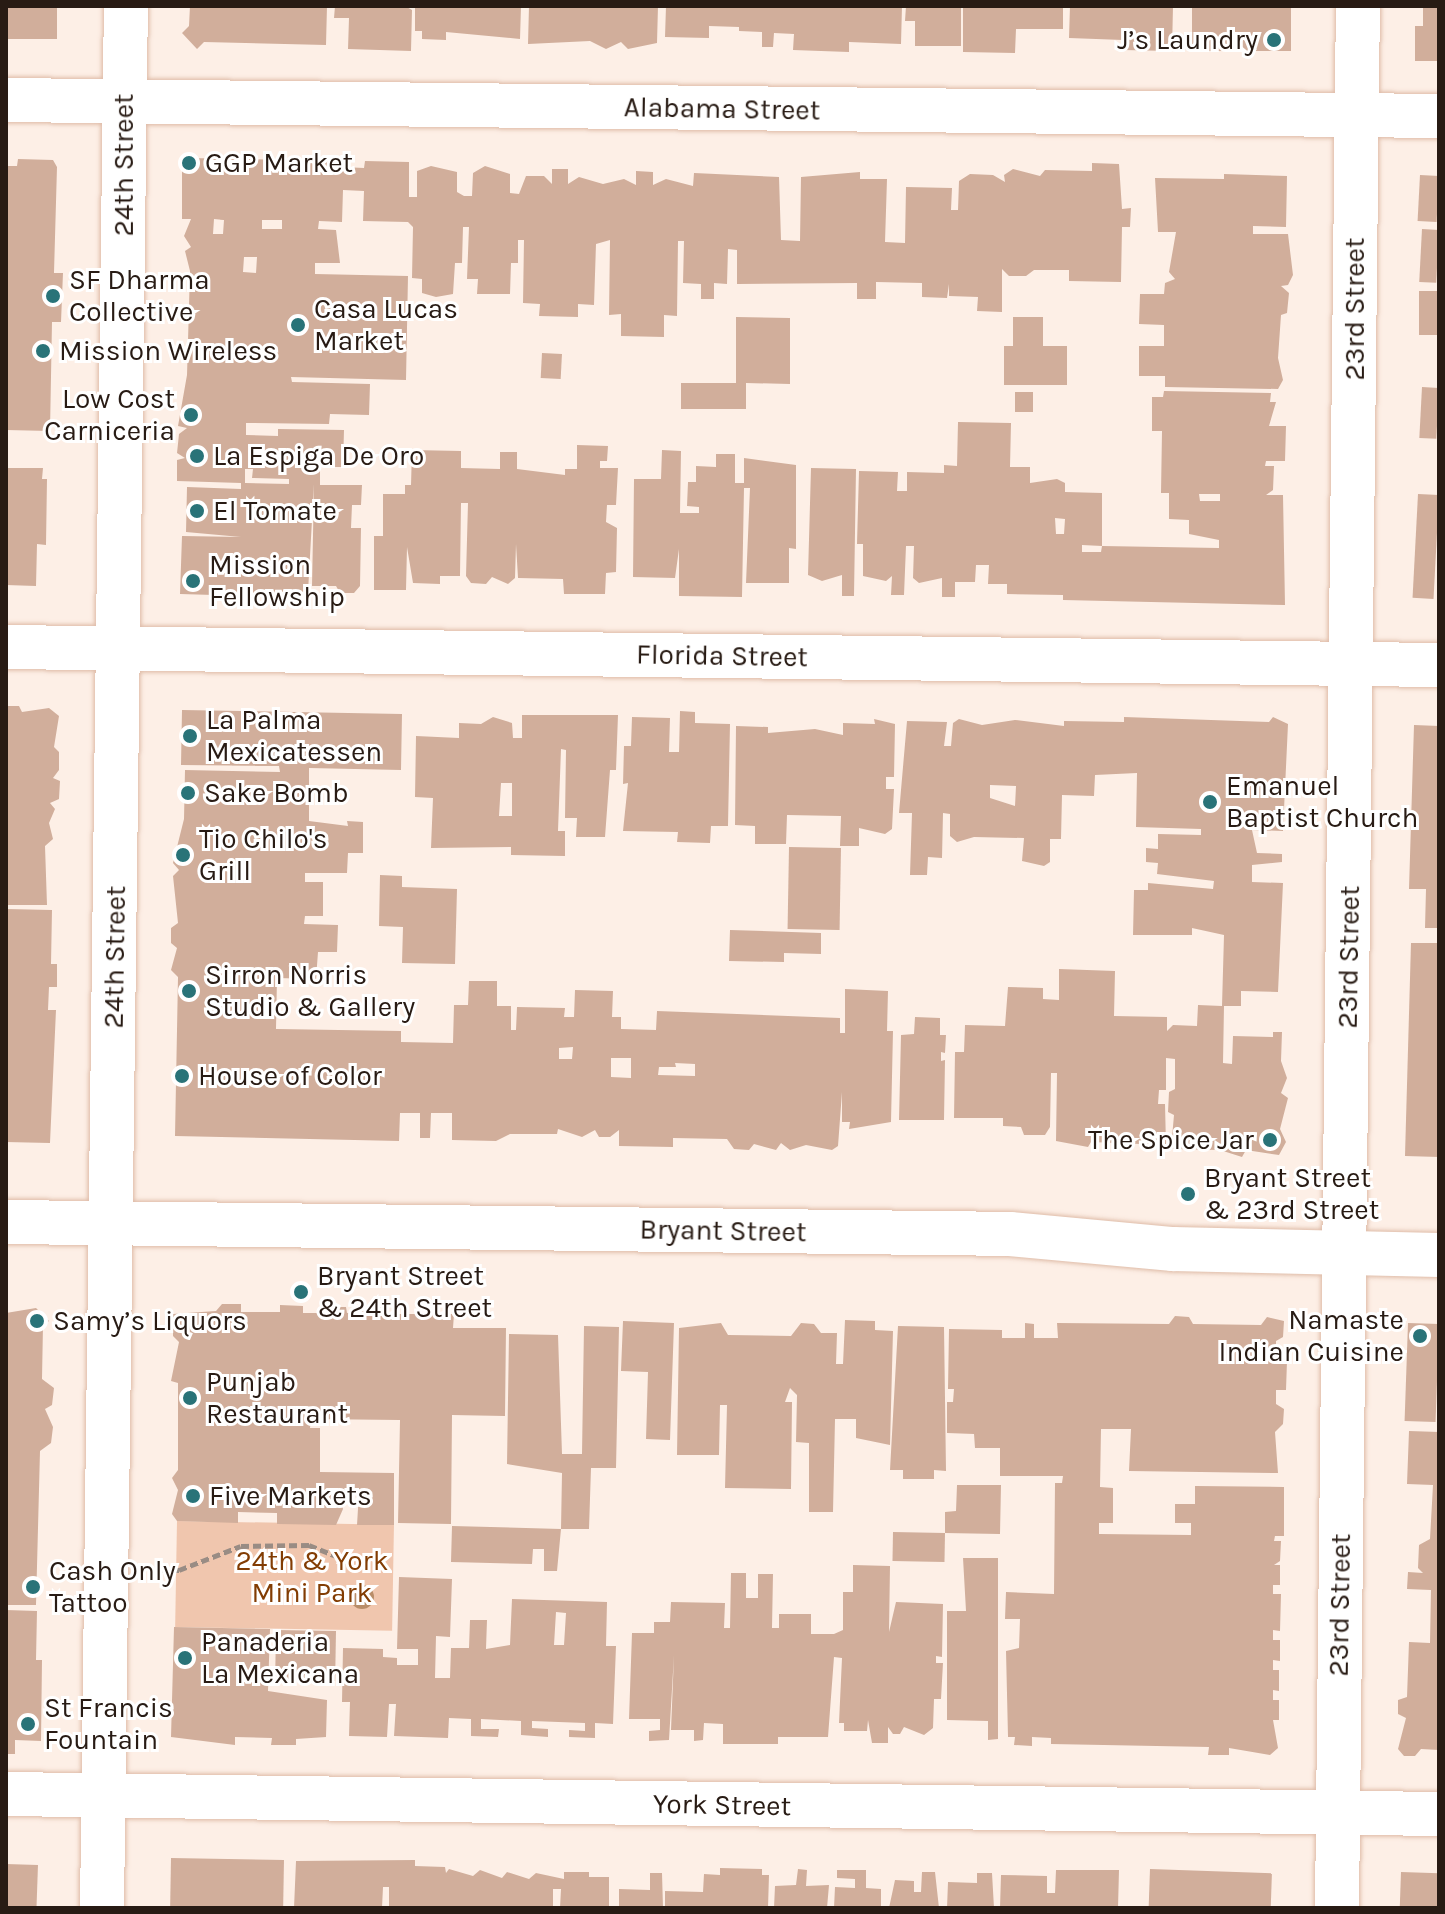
<!DOCTYPE html>
<html>
<head>
<meta charset="utf-8">
<style>
	body { margin:0 }
	#map { position:relative; width:1445px; height:1914px; overflow:hidden; background:#fdefe6; font-family:Karla,sans-serif }
	div>[style] { position:absolute }
	.green>* { inset:0; background:#f0c6ae; transform-origin:0 0 }
	.building>* { inset:0; background:#d1ae9b; transform-origin:0 0 }
	.path>* { height:5px; margin-top:-2.5px; transform-origin:0; background:repeating-linear-gradient(90deg,#998c84 0 8px,transparent 0 12px) }
	.roads { filter:drop-shadow(0 0 2px #dfbca8) drop-shadow(0 0 2px #dfbca8) }
	.minor>* { height:44px; margin:-22px; padding:0 22px; transform-origin:22px; border-radius:22px; background:#fff }
	.tertiary>* { height:44px; margin:-22px; padding:0 22px; transform-origin:22px; border-radius:22px; background:#fff }
	.trees>* { width:24px; height:24px; margin:-12px; border-radius:50%; background:#b98d69 }
	.dots>* { width:22px; height:22px; translate:-50% -50%; box-sizing:border-box; border:4px solid #fff; border-radius:50% }
	span { translate:-50% -50%; white-space:nowrap; text-align:center; line-height:1.15; -webkit-text-stroke:6px #fff; paint-order:stroke }
	.poi-label { font-size:28px; color:#281b14 }
	.right { translate:-100% -50%; text-align:right }
	.left { translate:0 -50%; text-align:left }
	.street-label { font-size:28px; color:#281b14 }
	.park-label { font-size:28px; color:#823c03 }
	.frame { position:absolute; inset:0; border:8px solid #281b14; pointer-events:none }
</style>
</head>
<body>
<div id="map">
	<div class="green">
		<i style="left:177px;top:1521px;width:217px;height:106px;rotate:1deg"></i>
	</div>
	<div class="building">
		<i style="left:6px;top:6px;width:51px;height:33px"></i>
		<i style="clip-path:polygon(190px 6px,327px 6px,326px 45px,204px 42px,197px 49px,182px 33px,189px 26px)"></i>
		<i style="clip-path:polygon(335px 6px,405px 6px,412px 10px,411px 51px,348px 49px,349px 18px,334px 18px)"></i>
		<i style="clip-path:polygon(415px 6px,521px 6px,520px 39px,446px 32px,446px 40px,422px 39px,422px 31px,415px 31px)"></i>
		<i style="clip-path:polygon(529px 6px,658px 6px,657px 43px,628px 49px,621px 42px,606px 49px,590px 41px,528px 44px)"></i>
		<i style="clip-path:polygon(666px 6px,902px 6px,901px 44px,849px 42px,849px 52px,793px 50px,794px 34px,774px 33px,773px 47px,762px 47px,762px 32px,739px 31px,739px 27px,709px 26px,709px 38px,665px 37px)"></i>
		<i style="clip-path:polygon(906px 6px,961px 6px,961px 46px,915px 46px,915px 21px,905px 21px)"></i>
		<i style="clip-path:polygon(963px 6px,1063px 6px,1063px 29px,1016px 29px,1015px 53px,963px 52px)"></i>
		<i style="clip-path:polygon(1070px 6px,1173px 6px,1172px 51px,1123px 50px,1123px 40px,1069px 38px)"></i>
		<i style="left:1192px;top:6px;width:99px;height:45px"></i>
		<i style="clip-path:polygon(1423px 6px,1439px 6px,1439px 61px,1415px 61px,1415px 26px,1423px 26px)"></i>
		<i style="clip-path:polygon(evenodd,188px 158px,343px 161px,343px 167px,364px 168px,365px 161px,409px 162px,409px 197px,417px 197px,417px 171px,431px 166px,457px 172px,457px 192px,464px 196px,472px 196px,473px 173px,485px 166px,510px 174px,510px 193px,519px 194px,526px 176px,544px 176px,552px 184px,552px 169px,568px 169px,568px 184px,579px 177px,603px 184px,624px 179px,636px 185px,636px 171px,653px 172px,653px 185px,666px 179px,693px 186px,694px 173px,779px 177px,781px 240px,800px 241px,801px 177px,860px 172px,860px 179px,887px 179px,885px 242px,905px 243px,906px 187px,952px 188px,951px 210px,958px 210px,959px 181px,970px 174px,993px 175px,1005px 182px,1004px 175px,1013px 169px,1040px 176px,1045px 170px,1092px 171px,1092px 163px,1119px 164px,1122px 209px,1131px 208px,1130px 227px,1122px 227px,1121px 282px,1069px 281px,1069px 270px,1034px 270px,1026px 276px,1009px 276px,1002px 269px,1002px 312px,977px 311px,978px 297px,949px 296px,949px 284px,947px 298px,922px 297px,922px 283px,876px 282px,876px 299px,857px 299px,857px 283px,737px 284px,737px 250px,728px 249px,727px 284px,714px 283px,714px 299px,701px 299px,701px 284px,683px 283px,684px 241px,678px 241px,677px 316px,664px 315px,664px 337px,621px 336px,621px 314px,609px 315px,610px 240px,596px 244px,594px 305px,578px 304px,578px 317px,539px 316px,540px 304px,523px 303px,524px 240px,518px 240px,518px 263px,511px 263px,510px 294px,477px 294px,478px 279px,467px 279px,469px 227px,463px 227px,462px 263px,455px 263px,453px 294px,436px 297px,422px 293px,422px 279px,412px 278px,413px 227px,408px 222px,363px 221px,364px 191px,343px 190px,342px 222px,319px 221px,318px 229px,336px 230px,340px 263px,315px 263px,315px 274px,408px 276px,406px 380px,291px 377px,292px 382px,370px 384px,369px 415px,330px 414px,329px 424px,246px 423px,246px 435px,278px 436px,278px 429px,344px 430px,343px 467px,320px 467px,320px 485px,362px 485px,361px 505px,352px 505px,351px 528px,361px 528px,360px 586px,354px 593px,340px 593px,336px 586px,312px 586px,314px 484px,308px 592px,279px 592px,278px 597px,180px 594px,182px 536px,241px 537px,186px 532px,187px 487px,241px 489px,241px 483px,177px 481px,177px 460px,185px 458px,177px 453px,179px 434px,187px 428px,178px 426px,187px 375px,190px 271px,185px 251px,191px 247px,184px 236px,191px 219px,182px 219px,182px 165px,188px 158px,214px 219px,224px 220px,223px 234px,213px 234px,214px 219px,188px 158px,262px 220px,282px 220px,282px 229px,262px 229px,262px 220px,188px 158px,244px 257px,257px 257px,256px 273px,243px 272px,244px 257px,188px 158px,245px 469px,253px 469px,252px 478px,289px 479px,289px 484px,245px 483px,245px 469px)"></i>
		<i style="clip-path:polygon(18px 159px,53px 160px,57px 167px,54px 273px,63px 273px,61px 322px,52px 322px,50px 431px,6px 430px,6px 166px,17px 166px)"></i>
		<i style="clip-path:polygon(1224px 174px,1287px 176px,1286px 227px,1253px 226px,1253px 234px,1288px 234px,1293px 275px,1288px 285px,1281px 286px,1289px 293px,1287px 313px,1281px 315px,1278px 358px,1283px 380px,1278px 389px,1165px 387px,1165px 376px,1139px 376px,1139px 346px,1164px 346px,1164px 325px,1139px 324px,1140px 294px,1164px 294px,1165px 283px,1175px 279px,1169px 272px,1176px 232px,1158px 232px,1155px 178px,1224px 179px)"></i>
		<i style="left:1420px;top:175px;width:19px;height:46px;rotate:3deg"></i>
		<i style="left:1422px;top:229px;width:17px;height:53px;rotate:3deg"></i>
		<i style="left:1419px;top:291px;width:20px;height:44px"></i>
		<i style="clip-path:polygon(736px 317px,790px 318px,790px 384px,746px 383px,746px 409px,681px 409px,681px 383px,736px 383px)"></i>
		<i style="clip-path:polygon(1013px 317px,1043px 317px,1043px 346px,1067px 346px,1067px 385px,1004px 385px,1004px 346px,1013px 346px)"></i>
		<i style="left:542px;top:353px;width:20px;height:25px;rotate:3deg"></i>
		<i style="left:1422px;top:387px;width:17px;height:51px;rotate:3deg"></i>
		<i style="clip-path:polygon(evenodd,1164px 391px,1271px 393px,1270px 402px,1276px 402px,1269px 426px,1286px 426px,1285px 461px,1266px 461px,1265px 466px,1274px 466px,1273px 490px,1266px 495px,1283px 495px,1285px 605px,1063px 600px,1063px 595px,1007px 594px,1007px 584px,988px 584px,989px 565px,976px 565px,975px 582px,955px 582px,955px 597px,942px 597px,942px 578px,919px 583px,913px 578px,914px 546px,906px 546px,904px 595px,891px 595px,892px 576px,886px 581px,863px 576px,863px 544px,857px 544px,859px 471px,898px 472px,897px 491px,907px 491px,907px 472px,944px 473px,944px 465px,957px 466px,958px 422px,1011px 423px,1010px 467px,1030px 467px,1030px 483px,1057px 479px,1065px 483px,1065px 492px,1102px 493px,1102px 546px,1219px 548px,1219px 540px,1189px 534px,1189px 520px,1169px 519px,1169px 493px,1161px 493px,1162px 431px,1152px 431px,1152px 397px,1163px 397px,1164px 391px,1199px 494px,1220px 494px,1220px 501px,1200px 501px,1199px 494px,1164px 391px,1055px 518px,1065px 519px,1064px 534px,1056px 534px,1055px 518px,1164px 391px,1082px 545px,1102px 546px,1101px 552px,1082px 552px,1082px 545px)"></i>
		<i style="left:1015px;top:392px;width:18px;height:20px"></i>
		<i style="clip-path:polygon(577px 445px,608px 446px,607px 461px,600px 461px,600px 468px,618px 468px,616px 505px,607px 505px,606px 522px,617px 528px,616px 572px,606px 573px,605px 594px,564px 594px,563px 579px,518px 578px,516px 544px,515px 578px,508px 584px,492px 577px,486px 584px,471px 583px,466px 576px,468px 503px,461px 503px,460px 576px,440px 576px,440px 584px,413px 583px,407px 547px,406px 590px,374px 590px,374px 536px,383px 536px,383px 494px,405px 494px,405px 485px,411px 485px,412px 450px,461px 451px,461px 468px,500px 469px,500px 452px,517px 452px,517px 469px,565px 475px,565px 469px,577px 469px)"></i>
		<i style="clip-path:polygon(662px 450px,681px 451px,680px 513px,699px 513px,699px 507px,687px 506px,688px 482px,696px 482px,696px 466px,716px 467px,716px 454px,735px 454px,735px 483px,744px 483px,744px 458px,796px 465px,796px 549px,789px 548px,789px 583px,746px 583px,750px 488px,744px 488px,742px 597px,679px 596px,679px 549px,675px 578px,633px 577px,634px 479px,661px 479px)"></i>
		<i style="clip-path:polygon(8px 468px,43px 468px,42px 479px,47px 479px,46px 545px,37px 544px,36px 586px,6px 585px)"></i>
		<i style="clip-path:polygon(811px 468px,856px 469px,854px 596px,842px 596px,842px 575px,822px 581px,808px 575px)"></i>
		<i style="left:1418px;top:494px;width:21px;height:104px;rotate:3deg"></i>
		<i style="clip-path:polygon(6px 706px,19px 706px,22px 712px,49px 708px,59px 716px,54px 747px,59px 752px,59px 770px,53px 778px,60px 781px,59px 799px,50px 803px,55px 809px,49px 823px,53px 839px,45px 846px,47px 905px,6px 905px)"></i>
		<i style="clip-path:polygon(evenodd,182px 710px,402px 714px,401px 770px,309px 768px,309px 821px,348px 826px,347px 821px,363px 822px,363px 853px,348px 853px,347px 873px,305px 873px,305px 882px,323px 882px,323px 916px,305px 916px,304px 924px,338px 925px,337px 952px,318px 952px,316px 979px,277px 978px,276px 1029px,401px 1031px,401px 1042px,453px 1043px,454px 1005px,468px 1005px,469px 981px,497px 981px,497px 1006px,511px 1006px,511px 1030px,516px 1030px,517px 1007px,565px 1008px,564px 1017px,574px 1017px,575px 990px,613px 991px,612px 1017px,621px 1017px,621px 1029px,656px 1030px,657px 1011px,840px 1018px,840px 1033px,845px 1033px,845px 989px,888px 991px,887px 1031px,893px 1031px,891px 1122px,849px 1129px,850px 1122px,842px 1122px,842px 1092px,838px 1146px,832px 1150px,806px 1145px,790px 1150px,781px 1143px,776px 1150px,754px 1144px,749px 1150px,734px 1149px,727px 1139px,673px 1138px,673px 1147px,619px 1146px,619px 1130px,610px 1137px,599px 1137px,595px 1130px,582px 1137px,558px 1129px,557px 1134px,510px 1134px,496px 1141px,452px 1140px,452px 1113px,431px 1113px,430px 1138px,420px 1138px,420px 1113px,400px 1113px,399px 1141px,175px 1136px,178px 977px,171px 970px,177px 948px,171px 943px,171px 928px,178px 923px,173px 876px,179px 870px,173px 863px,184px 819px,185px 770px,280px 772px,279px 766px,181px 765px,182px 710px,573px 1047px,572px 1059px,559px 1059px,559px 1048px,573px 1047px,182px 710px,611px 1058px,631px 1058px,631px 1078px,611px 1077px,611px 1058px,182px 710px,675px 1063px,695px 1064px,695px 1076px,658px 1075px,659px 1067px,676px 1067px,675px 1063px)"></i>
		<i style="clip-path:polygon(680px 711px,695px 712px,695px 723px,730px 724px,728px 826px,711px 826px,710px 843px,677px 842px,678px 832px,623px 831px,628px 783px,623px 784px,624px 746px,631px 746px,632px 717px,670px 718px,669px 752px,679px 752px)"></i>
		<i style="clip-path:polygon(evenodd,522px 715px,618px 715px,616px 770px,610px 770px,605px 837px,576px 837px,577px 818px,565px 818px,566px 750px,561px 749px,558px 831px,565px 831px,565px 856px,511px 855px,511px 847px,431px 848px,433px 798px,415px 797px,416px 736px,459px 738px,459px 723px,481px 724px,493px 717px,512px 723px,513px 738px,522px 738px,522px 715px,501px 783px,512px 783px,512px 816px,499px 816px,501px 783px)"></i>
		<i style="clip-path:polygon(evenodd,1124px 717px,1269px 722px,1273px 717px,1288px 724px,1283px 831px,1252px 830px,1257px 853px,1282px 854px,1282px 862px,1252px 865px,1252px 882px,1283px 883px,1278px 992px,1241px 991px,1241px 1006px,1224px 1006px,1223px 1063px,1232px 1064px,1233px 1036px,1273px 1037px,1273px 1032px,1282px 1032px,1281px 1061px,1287px 1078px,1281px 1093px,1288px 1098px,1280px 1129px,1286px 1142px,1279px 1155px,1246px 1150px,1242px 1157px,1220px 1150px,1171px 1149px,1174px 1115px,1168px 1112px,1169px 1092px,1175px 1089px,1175px 1059px,1166px 1058px,1166px 1090px,1159px 1090px,1158px 1104px,1165px 1104px,1166px 1145px,1091px 1142px,1088px 1147px,1056px 1141px,1057px 1073px,1051px 1073px,1050px 1127px,1045px 1135px,1024px 1135px,1021px 1127px,1003px 1126px,1003px 1118px,954px 1118px,955px 1052px,964px 1052px,965px 1025px,1005px 1026px,1008px 987px,1043px 988px,1043px 999px,1059px 1000px,1059px 969px,1115px 971px,1114px 1016px,1167px 1017px,1167px 1031px,1173px 1025px,1197px 1026px,1198px 1005px,1222px 1006px,1224px 935px,1192px 928px,1192px 935px,1133px 935px,1134px 890px,1148px 890px,1148px 883px,1213px 889px,1214px 881px,1157px 874px,1158px 863px,1146px 862px,1146px 848px,1158px 849px,1158px 834px,1201px 835px,1201px 829px,1136px 827px,1137px 773px,1095px 775px,1094px 796px,1062px 795px,1061px 839px,1050px 839px,1050px 862px,1044px 866px,1022px 861px,1024px 838px,974px 837px,957px 842px,950px 836px,950px 814px,943px 813px,942px 858px,928px 857px,927px 875px,910px 875px,912px 813px,899px 813px,907px 721px,947px 722px,944px 746px,951px 746px,953px 723px,959px 719px,982px 725px,1015px 720px,1064px 726px,1064px 721px,1124px 722px,1124px 717px,990px 785px,1016px 786px,1015px 806px,990px 798px,990px 785px)"></i>
		<i style="clip-path:polygon(874px 719px,895px 724px,894px 777px,886px 777px,886px 789px,894px 789px,892px 829px,885px 834px,859px 828px,859px 846px,840px 846px,841px 816px,787px 815px,786px 844px,755px 844px,755px 826px,735px 825px,736px 726px,768px 727px,768px 733px,815px 729px,843px 735px,843px 723px,875px 724px)"></i>
		<i style="clip-path:polygon(1414px 725px,1439px 726px,1439px 928px,1425px 928px,1426px 889px,1409px 889px)"></i>
		<i style="left:789px;top:847px;width:52px;height:82px;rotate:1deg"></i>
		<i style="clip-path:polygon(380px 875px,402px 876px,402px 887px,457px 889px,455px 964px,402px 963px,403px 927px,379px 926px)"></i>
		<i style="clip-path:polygon(6px 909px,52px 910px,51px 964px,57px 964px,57px 987px,49px 987px,48px 1010px,56px 1010px,50px 1143px,6px 1142px)"></i>
		<i style="clip-path:polygon(730px 930px,821px 933px,821px 954px,784px 953px,784px 962px,729px 961px)"></i>
		<i style="clip-path:polygon(1411px 943px,1439px 943px,1439px 1157px,1405px 1156px)"></i>
		<i style="clip-path:polygon(915px 1017px,940px 1018px,940px 1035px,946px 1035px,945px 1053px,941px 1052px,941px 1061px,945px 1060px,944px 1120px,899px 1120px,901px 1035px,914px 1034px)"></i>
		<i style="clip-path:polygon(222px 1304px,241px 1304px,241px 1312px,280px 1312px,280px 1305px,303px 1306px,303px 1313px,325px 1313px,325px 1307px,346px 1307px,347px 1313px,381px 1307px,380px 1314px,454px 1314px,453px 1328px,506px 1328px,505px 1416px,452px 1415px,451px 1524px,398px 1523px,400px 1420px,311px 1419px,310px 1428px,320px 1428px,320px 1472px,394px 1473px,394px 1525px,357px 1525px,359px 1492px,339px 1492px,343px 1509px,336px 1525px,277px 1524px,277px 1513px,238px 1512px,238px 1523px,177px 1521px,172px 1514px,178px 1490px,172px 1478px,178px 1470px,178px 1383px,171px 1381px,179px 1342px,173px 1336px,173px 1314px,216px 1311px)"></i>
		<i style="clip-path:polygon(36px 1308px,49px 1321px,43px 1325px,42px 1379px,54px 1388px,52px 1405px,45px 1409px,53px 1427px,51px 1443px,40px 1451px,36px 1605px,6px 1605px,6px 1313px)"></i>
		<i style="clip-path:polygon(1175px 1316px,1189px 1317px,1193px 1324px,1261px 1325px,1267px 1317px,1284px 1321px,1283px 1337px,1276px 1341px,1276px 1361px,1287px 1361px,1286px 1390px,1276px 1390px,1276px 1404px,1284px 1409px,1283px 1424px,1275px 1432px,1278px 1473px,1129px 1471px,1131px 1429px,1101px 1429px,1100px 1487px,1113px 1488px,1113px 1523px,1099px 1523px,1099px 1534px,1191px 1535px,1191px 1523px,1175px 1523px,1175px 1504px,1195px 1504px,1195px 1486px,1284px 1487px,1284px 1536px,1275px 1536px,1274px 1541px,1281px 1541px,1280px 1561px,1274px 1565px,1280px 1565px,1280px 1585px,1273px 1585px,1273px 1594px,1281px 1594px,1280px 1631px,1273px 1630px,1273px 1640px,1280px 1640px,1280px 1661px,1273px 1660px,1273px 1670px,1279px 1670px,1279px 1691px,1273px 1690px,1273px 1700px,1279px 1700px,1279px 1720px,1273px 1720px,1278px 1748px,1270px 1755px,1229px 1748px,1229px 1755px,1208px 1755px,1209px 1747px,1051px 1744px,1051px 1738px,1032px 1737px,1032px 1746px,1014px 1745px,1015px 1737px,1008px 1737px,1006px 1651px,1019px 1648px,1020px 1619px,1005px 1619px,1006px 1592px,1054px 1594px,1055px 1483px,1062px 1483px,1063px 1476px,1000px 1476px,1000px 1448px,975px 1448px,974px 1434px,947px 1433px,947px 1402px,953px 1402px,954px 1389px,948px 1389px,949px 1329px,1002px 1330px,1002px 1338px,1025px 1338px,1025px 1323px,1034px 1324px,1034px 1338px,1058px 1338px,1057px 1323px,1169px 1324px)"></i>
		<i style="clip-path:polygon(845px 1320px,875px 1321px,875px 1330px,893px 1331px,890px 1445px,856px 1438px,856px 1419px,835px 1419px,833px 1512px,809px 1512px,809px 1443px,796px 1442px,797px 1395px,790px 1388px,785px 1402px,792px 1402px,791px 1489px,725px 1488px,727px 1405px,720px 1405px,719px 1455px,677px 1455px,679px 1328px,721px 1323px,728px 1335px,791px 1336px,801px 1323px,814px 1324px,821px 1333px,837px 1333px,836px 1364px,843px 1364px)"></i>
		<i style="clip-path:polygon(623px 1321px,674px 1323px,670px 1440px,646px 1439px,648px 1372px,621px 1371px)"></i>
		<i style="left:1408px;top:1323px;width:31px;height:98px;rotate:2deg"></i>
		<i style="clip-path:polygon(584px 1326px,619px 1327px,616px 1468px,591px 1468px,589px 1529px,561px 1529px,562px 1473px,507px 1464px,509px 1334px,558px 1335px,562px 1454px,582px 1454px)"></i>
		<i style="clip-path:polygon(898px 1326px,944px 1327px,946px 1471px,934px 1470px,934px 1479px,903px 1479px,903px 1470px,890px 1470px)"></i>
		<i style="clip-path:polygon(1409px 1431px,1439px 1432px,1439px 1750px,1421px 1749px,1415px 1756px,1404px 1756px,1398px 1749px,1406px 1718px,1398px 1714px,1398px 1700px,1407px 1697px,1409px 1642px,1430px 1643px,1431px 1590px,1407px 1589px,1408px 1572px,1423px 1573px,1418px 1568px,1419px 1545px,1430px 1539px,1433px 1485px,1407px 1484px)"></i>
		<i style="clip-path:polygon(957px 1485px,1001px 1485px,1000px 1534px,945px 1533px,945px 1512px,956px 1511px)"></i>
		<i style="clip-path:polygon(452px 1526px,561px 1529px,557px 1571px,544px 1571px,544px 1549px,533px 1549px,532px 1564px,451px 1562px)"></i>
		<i style="left:893px;top:1532px;width:52px;height:29px;rotate:1deg"></i>
		<i style="clip-path:polygon(963px 1558px,998px 1558px,998px 1739px,988px 1740px,988px 1721px,947px 1720px,947px 1611px,966px 1611px)"></i>
		<i style="clip-path:polygon(853px 1565px,890px 1566px,889px 1632px,896px 1602px,943px 1604px,942px 1657px,936px 1656px,936px 1663px,943px 1663px,941px 1699px,934px 1699px,933px 1728px,924px 1735px,904px 1727px,900px 1734px,893px 1734px,888px 1727px,888px 1743px,872px 1743px,868px 1720px,867px 1731px,844px 1731px,844px 1723px,839px 1723px,842px 1658px,834px 1657px,828px 1737px,778px 1737px,778px 1744px,723px 1744px,723px 1724px,704px 1723px,703px 1740px,694px 1741px,694px 1730px,671px 1730px,674px 1655px,669px 1740px,649px 1741px,649px 1731px,660px 1730px,660px 1719px,629px 1719px,632px 1633px,654px 1633px,654px 1622px,670px 1622px,671px 1602px,725px 1603px,724px 1628px,730px 1628px,731px 1573px,746px 1573px,746px 1598px,758px 1598px,758px 1574px,773px 1574px,772px 1628px,779px 1628px,779px 1614px,811px 1614px,811px 1634px,834px 1634px,843px 1630px,843px 1592px,853px 1592px)"></i>
		<i style="clip-path:polygon(evenodd,399px 1577px,452px 1579px,450px 1637px,436px 1636px,435px 1678px,450px 1678px,451px 1648px,469px 1648px,470px 1620px,487px 1620px,486px 1649px,510px 1645px,512px 1599px,607px 1602px,606px 1646px,616px 1646px,613px 1724px,595px 1723px,595px 1738px,569px 1737px,569px 1730px,585px 1731px,585px 1723px,532px 1721px,532px 1728px,548px 1729px,548px 1737px,521px 1735px,521px 1721px,481px 1719px,481px 1729px,499px 1729px,498px 1737px,471px 1736px,471px 1719px,449px 1718px,448px 1738px,394px 1736px,396px 1704px,389px 1704px,387px 1737px,349px 1736px,350px 1702px,342px 1702px,343px 1648px,383px 1649px,383px 1657px,397px 1658px,397px 1665px,418px 1665px,418px 1649px,397px 1649px,399px 1577px,556px 1612px,566px 1613px,564px 1645px,554px 1645px,556px 1612px)"></i>
		<i style="clip-path:polygon(6px 1610px,37px 1611px,36px 1660px,42px 1660px,41px 1741px,15px 1740px,15px 1754px,6px 1754px)"></i>
		<i style="clip-path:polygon(174px 1627px,270px 1629px,268px 1691px,327px 1700px,326px 1737px,296px 1739px,296px 1745px,271px 1745px,272px 1738px,235px 1737px,235px 1745px,171px 1737px)"></i>
		<i style="left:276px;top:1630px;width:60px;height:50px;rotate:1deg"></i>
		<i style="left:171px;top:1858px;width:113px;height:50px;rotate:1deg"></i>
		<i style="clip-path:polygon(415px 1860px,415px 1866px,445px 1867px,446px 1873px,449px 1869px,473px 1876px,480px 1870px,502px 1878px,507px 1872px,529px 1879px,536px 1873px,564px 1879px,564px 1872px,589px 1872px,589px 1877px,609px 1877px,609px 1908px,560px 1908px,561px 1889px,553px 1889px,553px 1908px,389px 1908px,389px 1887px,383px 1887px,382px 1908px,294px 1908px,296px 1861px)"></i>
		<i style="left:6px;top:1864px;width:32px;height:44px;rotate:2deg"></i>
		<i style="clip-path:polygon(720px 1868px,762px 1869px,762px 1875px,769px 1875px,768px 1908px,665px 1908px,665px 1891px,703px 1892px,704px 1874px,720px 1875px)"></i>
		<i style="clip-path:polygon(798px 1869px,807px 1870px,806px 1886px,829px 1885px,827px 1908px,774px 1908px,775px 1886px,796px 1885px)"></i>
		<i style="left:1150px;top:1869px;width:122px;height:39px;rotate:2deg"></i>
		<i style="clip-path:polygon(837px 1870px,866px 1870px,866px 1888px,881px 1889px,881px 1908px,834px 1908px,835px 1887px,855px 1888px,855px 1879px,837px 1878px)"></i>
		<i style="clip-path:polygon(1056px 1870px,1119px 1870px,1118px 1908px,1000px 1908px,1001px 1875px,1047px 1876px,1047px 1893px,1055px 1893px)"></i>
		<i style="clip-path:polygon(922px 1872px,935px 1872px,939px 1908px,889px 1908px,895px 1880px,914px 1881px,914px 1892px,921px 1892px)"></i>
		<i style="left:1401px;top:1872px;width:38px;height:36px;rotate:2deg"></i>
		<i style="clip-path:polygon(650px 1873px,662px 1873px,663px 1908px,619px 1908px,619px 1889px,650px 1890px)"></i>
		<i style="clip-path:polygon(977px 1873px,992px 1873px,994px 1908px,947px 1908px,948px 1882px,977px 1883px)"></i>
	</div>
	<div class="path">
		<i style="left:161px;top:1570px;width:18px"></i>
		<i style="left:179px;top:1570px;width:66px;rotate:-21.2deg"></i>
		<i style="left:241px;top:1546px;width:68px;rotate:-0.8deg"></i>
		<i style="left:309px;top:1545px;width:37px;rotate:22deg"></i>
	</div>
	<div class="roads">
		<div class="minor">
			<i style="left:6px;top:100px;width:1433px;rotate:0.64deg"></i>
			<i style="left:6px;top:647px;width:1433px;rotate:0.72deg"></i>
			<i style="left:6px;top:1794px;width:1433px;rotate:0.8deg"></i>
			<i style="left:1337px;top:1908px;width:1902px;rotate:-89.37deg"></i>
		</div>
		<div class="tertiary">
			<i style="left:6px;top:1222px;width:1004px;rotate:0.68deg"></i>
			<i style="left:1010px;top:1234px;width:164px;rotate:5.3deg"></i>
			<i style="left:1173px;top:1249px;width:266px;rotate:1.3deg"></i>
			<i style="left:102px;top:1908px;width:1902px;rotate:-89.28deg"></i>
		</div>
	</div>
	<div class="trees">
		<i style="left:362px;top:1597px"></i>
	</div>
	<div class="dots">
		<i style="left:1274px;top:40px;background:#297378"></i>
		<i style="left:189px;top:163px;background:#297378"></i>
		<i style="left:53px;top:296px;background:#297378"></i>
		<i style="left:298px;top:325px;background:#297378"></i>
		<i style="left:43px;top:351px;background:#297378"></i>
		<i style="left:191px;top:415px;background:#297378"></i>
		<i style="left:197px;top:456px;background:#297378"></i>
		<i style="left:197px;top:511px;background:#297378"></i>
		<i style="left:193px;top:581px;background:#297378"></i>
		<i style="left:190px;top:736px;background:#297378"></i>
		<i style="left:188px;top:793px;background:#297378"></i>
		<i style="left:1210px;top:802px;background:#297378"></i>
		<i style="left:183px;top:855px;background:#297378"></i>
		<i style="left:189px;top:991px;background:#297378"></i>
		<i style="left:182px;top:1076px;background:#297378"></i>
		<i style="left:1270px;top:1140px;background:#297378"></i>
		<i style="left:1188px;top:1194px;background:#297378"></i>
		<i style="left:301px;top:1292px;background:#297378"></i>
		<i style="left:37px;top:1321px;background:#297378"></i>
		<i style="left:1420px;top:1336px;background:#297378"></i>
		<i style="left:190px;top:1398px;background:#297378"></i>
		<i style="left:193px;top:1496px;background:#297378"></i>
		<i style="left:33px;top:1587px;background:#297378"></i>
		<i style="left:185px;top:1658px;background:#297378"></i>
		<i style="left:28px;top:1724px;background:#297378"></i>
	</div>
	<div class="poi-label">
		<span class="right" style="left:1258px;top:40px">J’s Laundry</span>
		<span class="left" style="left:205px;top:163px">GGP Market</span>
		<span class="left" style="left:69px;top:296px">SF Dharma<br>Collective</span>
		<span class="left" style="left:314px;top:325px">Casa Lucas<br>Market</span>
		<span class="left" style="left:59px;top:351px">Mission Wireless</span>
		<span class="right" style="left:175px;top:415px">Low Cost<br>Carniceria</span>
		<span class="left" style="left:213px;top:456px">La Espiga De Oro</span>
		<span class="left" style="left:213px;top:511px">El Tomate</span>
		<span class="left" style="left:209px;top:581px">Mission<br>Fellowship</span>
		<span class="left" style="left:206px;top:736px">La Palma<br>Mexicatessen</span>
		<span class="left" style="left:1226px;top:802px">Emanuel<br>Baptist Church</span>
		<span class="left" style="left:204px;top:793px">Sake Bomb</span>
		<span class="left" style="left:199px;top:855px">Tio Chilo's<br>Grill</span>
		<span class="left" style="left:205px;top:991px">Sirron Norris<br>Studio &amp; Gallery</span>
		<span class="left" style="left:198px;top:1076px">House of Color</span>
		<span class="right" style="left:1254px;top:1140px">The Spice Jar</span>
		<span class="left" style="left:1204px;top:1194px">Bryant Street<br>&amp; 23rd Street</span>
		<span class="left" style="left:317px;top:1292px">Bryant Street<br>&amp; 24th Street</span>
		<span class="right" style="left:1404px;top:1336px">Namaste<br>Indian Cuisine</span>
		<span class="left" style="left:53px;top:1321px">Samy’s Liquors</span>
		<span class="left" style="left:206px;top:1398px">Punjab<br>Restaurant</span>
		<span class="left" style="left:209px;top:1496px">Five Markets</span>
		<span class="left" style="left:49px;top:1587px">Cash Only<br>Tattoo</span>
		<span class="left" style="left:201px;top:1658px">Panaderia<br>La Mexicana</span>
		<span class="left" style="left:44px;top:1724px">St Francis<br>Fountain</span>
	</div>
	<div class="street-label">
		<span style="left:722px;top:109px;rotate:1deg">Alabama Street</span>
		<span style="left:124px;top:165px;rotate:-90deg">24th Street</span>
		<span style="left:1355px;top:309px;rotate:-90deg">23rd Street</span>
		<span style="left:722px;top:656px;rotate:1deg">Florida Street</span>
		<span style="left:115px;top:957px;rotate:-89deg">24th Street</span>
		<span style="left:1349px;top:957px;rotate:-89deg">23rd Street</span>
		<span style="left:723px;top:1231px;rotate:1deg">Bryant Street</span>
		<span style="left:1340px;top:1605px;rotate:-89deg">23rd Street</span>
		<span style="left:722px;top:1805px;rotate:1deg">York Street</span>
	</div>
	<div class="park-label">
		<span style="left:312px;top:1577px">24th &amp; York<br>Mini Park</span>
	</div>
	<div class="frame"></div>
</div>
</body>
</html>
